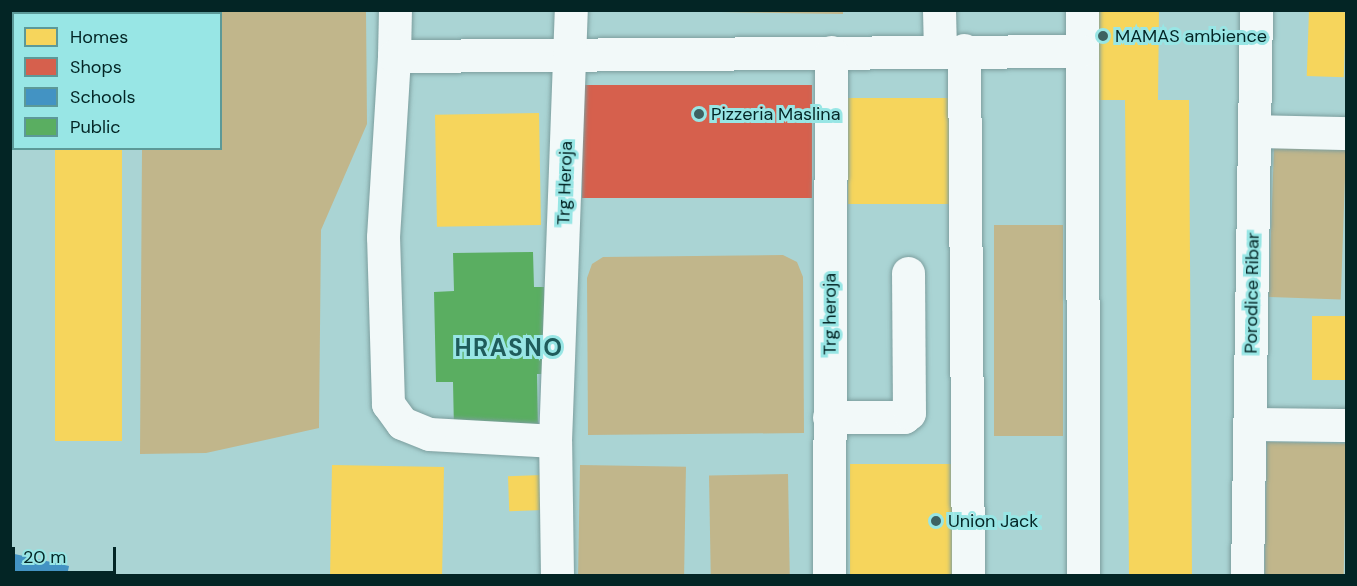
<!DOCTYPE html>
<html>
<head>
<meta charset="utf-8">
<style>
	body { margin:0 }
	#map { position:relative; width:1357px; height:586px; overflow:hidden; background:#aad4d4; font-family:"DM Sans",sans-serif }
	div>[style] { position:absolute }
	.green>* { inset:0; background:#c1b68b; transform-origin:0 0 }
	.homes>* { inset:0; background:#f6d55c; transform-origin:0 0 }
	.shops>* { inset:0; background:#d6604d; transform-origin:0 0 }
	.schools>* { inset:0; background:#4393c3 }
	.public>* { inset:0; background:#5aae61 }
	.roads { filter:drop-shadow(0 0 2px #7c9e9e) drop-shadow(0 0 2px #7c9e9e) }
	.minor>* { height:33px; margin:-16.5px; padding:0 16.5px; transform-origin:16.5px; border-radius:16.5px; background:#f2f9f9 }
	.dots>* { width:16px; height:16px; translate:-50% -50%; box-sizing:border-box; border:3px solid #98e6e5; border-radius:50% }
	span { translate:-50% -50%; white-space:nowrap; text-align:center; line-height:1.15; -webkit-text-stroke:6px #98e6e5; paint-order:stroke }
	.poi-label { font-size:18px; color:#032525 }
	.left { translate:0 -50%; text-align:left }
	.street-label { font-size:18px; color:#032525 }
	.district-label { font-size:24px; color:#1f5c5b; font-weight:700; letter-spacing:1.5px }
	.frame { position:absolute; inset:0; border:12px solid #032525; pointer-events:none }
	.legend { position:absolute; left:12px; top:12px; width:210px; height:138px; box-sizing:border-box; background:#98e6e5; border:2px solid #5c9998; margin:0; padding:8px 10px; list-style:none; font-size:18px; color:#032525 }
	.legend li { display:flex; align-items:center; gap:12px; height:30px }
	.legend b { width:30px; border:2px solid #5c9998 }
	.scale { position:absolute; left:12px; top:547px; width:104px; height:27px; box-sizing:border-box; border:3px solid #032525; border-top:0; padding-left:8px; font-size:18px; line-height:21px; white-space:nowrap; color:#032525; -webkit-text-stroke:4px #98e6e5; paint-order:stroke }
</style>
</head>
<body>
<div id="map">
	<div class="green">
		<i style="clip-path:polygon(602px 10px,843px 10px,843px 14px)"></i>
		<i style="clip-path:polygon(160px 11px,366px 11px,367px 124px,321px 230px,319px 428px,206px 453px,140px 454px,142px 149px,220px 148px,220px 14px)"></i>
		<i style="left:1274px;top:147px;width:72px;height:150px;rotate:2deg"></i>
		<i style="left:1063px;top:225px;width:211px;height:69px;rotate:90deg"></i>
		<i style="clip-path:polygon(783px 255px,797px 262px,803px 277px,804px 433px,588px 435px,587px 278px,592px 264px,603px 257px)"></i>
		<i style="left:1267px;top:442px;width:79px;height:133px;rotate:1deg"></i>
		<i style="left:580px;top:465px;width:106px;height:110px;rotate:1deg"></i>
		<i style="left:788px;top:474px;width:101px;height:79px;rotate:89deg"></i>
	</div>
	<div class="homes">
		<i style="left:80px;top:10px;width:64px;height:4px"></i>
		<i style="clip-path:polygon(1094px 10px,1159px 10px,1158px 100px,1189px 100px,1192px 576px,1129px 576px,1125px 100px,1093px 100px)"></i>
		<i style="left:1309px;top:11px;width:37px;height:65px;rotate:2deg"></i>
		<i style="left:848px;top:98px;width:110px;height:106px"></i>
		<i style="left:539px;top:113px;width:112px;height:104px;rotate:89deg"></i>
		<i style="left:55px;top:148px;width:67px;height:293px"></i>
		<i style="left:1312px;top:316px;width:34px;height:64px"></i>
		<i style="left:850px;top:464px;width:113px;height:111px"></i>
		<i style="left:332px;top:465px;width:112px;height:111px;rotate:1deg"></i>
		<i style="left:542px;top:475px;width:35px;height:34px;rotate:88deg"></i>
	</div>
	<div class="shops">
		<i style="left:812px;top:85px;width:113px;height:230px;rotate:90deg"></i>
	</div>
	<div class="schools">
		<i style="clip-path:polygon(10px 553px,69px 566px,67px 576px,10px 576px)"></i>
	</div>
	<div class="public">
		<i style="clip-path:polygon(533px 252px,534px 287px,544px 287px,546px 374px,537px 374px,538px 428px,454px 430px,453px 382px,436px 382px,434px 292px,454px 291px,453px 253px)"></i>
	</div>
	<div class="roads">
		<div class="minor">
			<i style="left:939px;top:10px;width:41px;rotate:88.6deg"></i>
			<i style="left:1082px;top:10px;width:566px;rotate:89.9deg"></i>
			<i style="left:964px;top:50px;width:526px;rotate:89.56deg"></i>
			<i style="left:394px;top:56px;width:46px;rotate:-88.8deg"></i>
			<i style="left:1255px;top:131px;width:91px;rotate:1.3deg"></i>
			<i style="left:829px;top:417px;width:75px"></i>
			<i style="left:904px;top:417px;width:6px;rotate:-39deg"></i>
			<i style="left:909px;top:413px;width:140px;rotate:-90.4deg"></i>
			<i style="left:1250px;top:424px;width:96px;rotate:0.6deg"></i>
			<i style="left:555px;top:441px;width:126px;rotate:-176.8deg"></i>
			<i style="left:429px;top:434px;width:29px;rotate:-158deg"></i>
			<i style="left:402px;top:423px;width:24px;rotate:-126deg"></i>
			<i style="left:388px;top:404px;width:167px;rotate:-91.7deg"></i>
			<i style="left:383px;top:237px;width:181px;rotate:-86.5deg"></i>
			<i style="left:394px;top:56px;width:686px;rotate:-0.42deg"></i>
			<i style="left:557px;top:576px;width:135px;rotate:-90.8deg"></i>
			<i style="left:555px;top:441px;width:431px;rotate:-87.9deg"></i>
			<i style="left:829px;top:576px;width:524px;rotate:-89.78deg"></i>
			<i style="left:1247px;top:576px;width:566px;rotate:-89.09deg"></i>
		</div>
	</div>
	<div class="dots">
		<i style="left:1103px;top:36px;background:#3d6262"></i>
		<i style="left:699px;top:114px;background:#3d6262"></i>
		<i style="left:936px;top:521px;background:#3d6262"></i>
	</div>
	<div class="poi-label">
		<span class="left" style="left:1115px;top:36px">MAMAS ambience</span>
		<span class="left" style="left:711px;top:114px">Pizzeria Maslina</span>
		<span class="left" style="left:948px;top:521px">Union Jack</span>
	</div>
	<div class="street-label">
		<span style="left:565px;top:183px;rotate:-88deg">Trg Heroja</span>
		<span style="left:1252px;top:293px;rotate:-89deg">Porodice Ribar</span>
		<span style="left:830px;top:314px;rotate:-90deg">Trg heroja</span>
	</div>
	<div class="district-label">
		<span style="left:509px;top:348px">HRASNO</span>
	</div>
	<div class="frame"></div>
	<ul class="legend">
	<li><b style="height:16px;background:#f6d55c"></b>Homes</li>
	<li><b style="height:16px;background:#d6604d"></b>Shops</li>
	<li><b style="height:16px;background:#4393c3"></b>Schools</li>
	<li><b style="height:16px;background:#5aae61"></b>Public</li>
	</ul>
	<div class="scale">20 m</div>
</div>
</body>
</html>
